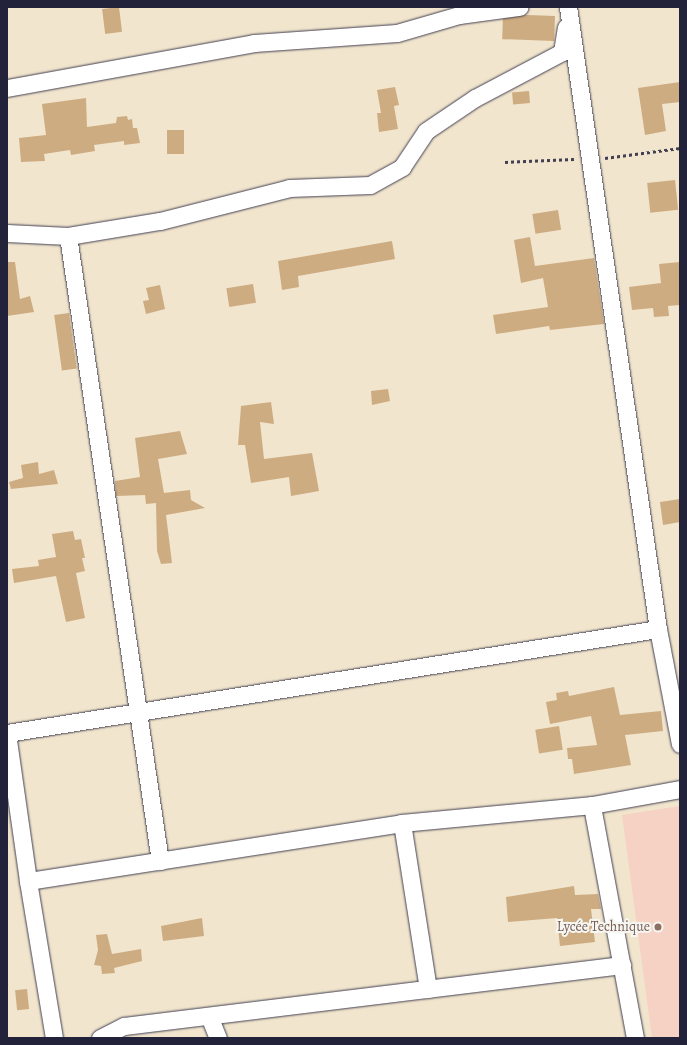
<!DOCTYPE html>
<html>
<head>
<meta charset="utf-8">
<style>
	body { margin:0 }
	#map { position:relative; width:687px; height:1045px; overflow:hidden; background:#f1e5cd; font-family:Alegreya,serif }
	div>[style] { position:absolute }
	.built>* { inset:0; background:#f6d2c4 }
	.building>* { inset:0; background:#ceac82; transform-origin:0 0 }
	.path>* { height:2.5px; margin-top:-1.25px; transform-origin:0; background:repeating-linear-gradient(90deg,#413f51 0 3px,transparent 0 6px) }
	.roads { filter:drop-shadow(0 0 1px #413f51) drop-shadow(0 0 1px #413f51) }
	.minor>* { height:17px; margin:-8.5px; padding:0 8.5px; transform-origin:8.5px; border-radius:8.5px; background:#fff }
	.dots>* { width:11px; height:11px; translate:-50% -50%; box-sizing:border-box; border:2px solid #f6f6f2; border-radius:50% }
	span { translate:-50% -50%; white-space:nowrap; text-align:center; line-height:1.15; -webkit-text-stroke:4px #f6f6f2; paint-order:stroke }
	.education-label { font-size:14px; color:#785e54 }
	.right { translate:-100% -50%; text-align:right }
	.frame { position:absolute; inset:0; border:8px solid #22223b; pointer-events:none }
</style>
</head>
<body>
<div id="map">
	<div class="built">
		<i style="clip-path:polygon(680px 806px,680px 1038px,652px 1038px,622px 815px)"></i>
	</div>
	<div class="building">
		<i style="left:119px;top:7px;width:25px;height:17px;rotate:83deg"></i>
		<i style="left:555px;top:16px;width:25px;height:52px;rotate:92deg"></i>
		<i style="clip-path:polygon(680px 82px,680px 102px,662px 104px,666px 131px,645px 135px,638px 88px)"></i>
		<i style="clip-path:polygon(395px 87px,399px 105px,394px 106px,398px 129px,379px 132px,377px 113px,381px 113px,377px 90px)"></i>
		<i style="left:529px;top:91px;width:12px;height:17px;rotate:85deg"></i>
		<i style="clip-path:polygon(86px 98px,87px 127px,116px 123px,117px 117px,127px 116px,128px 120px,132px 119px,133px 128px,137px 128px,140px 143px,124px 145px,124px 141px,94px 145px,95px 151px,71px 155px,70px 150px,44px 154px,45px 161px,21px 162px,19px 138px,46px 135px,42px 104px)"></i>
		<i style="left:184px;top:130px;width:24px;height:17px;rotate:90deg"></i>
		<i style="left:675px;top:180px;width:30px;height:28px;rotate:84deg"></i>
		<i style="left:558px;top:210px;width:20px;height:26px;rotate:81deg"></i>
		<i style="clip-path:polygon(530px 237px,535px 266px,594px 258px,604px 324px,550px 330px,549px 326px,496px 334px,493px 315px,548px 307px,543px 278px,521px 283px,514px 240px)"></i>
		<i style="clip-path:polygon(392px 241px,395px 259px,298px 276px,299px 287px,282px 290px,278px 261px)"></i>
		<i style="clip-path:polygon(7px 262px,15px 262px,20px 299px,30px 296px,34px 312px,7px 316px)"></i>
		<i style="clip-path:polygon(680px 262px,680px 305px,668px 306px,669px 316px,654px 317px,653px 308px,632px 310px,629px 287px,661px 283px,659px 264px)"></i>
		<i style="left:253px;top:284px;width:19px;height:27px;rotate:81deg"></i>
		<i style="clip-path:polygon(160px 285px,165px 309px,146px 314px,143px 301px,149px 300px,146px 288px)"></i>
		<i style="left:69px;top:313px;width:56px;height:15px;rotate:82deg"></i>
		<i style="clip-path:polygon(388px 389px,390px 401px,372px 405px,371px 391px)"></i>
		<i style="clip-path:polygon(271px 402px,274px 424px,260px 422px,264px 459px,312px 453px,319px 491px,291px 496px,289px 477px,251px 483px,245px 445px,238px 445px,241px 406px)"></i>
		<i style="clip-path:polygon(180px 431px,187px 454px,158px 459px,164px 493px,190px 490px,191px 500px,205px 508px,166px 515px,172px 563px,161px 564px,157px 551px,156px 503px,146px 504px,145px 495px,116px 496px,115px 481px,140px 477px,135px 438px)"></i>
		<i style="clip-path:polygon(38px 462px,39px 474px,54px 470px,58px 484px,11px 489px,9px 482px,23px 478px,21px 465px)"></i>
		<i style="clip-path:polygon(680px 499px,680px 522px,663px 525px,660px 502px)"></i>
		<i style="clip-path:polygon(73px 531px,75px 540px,81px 539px,85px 558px,82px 558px,85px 571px,76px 573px,85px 618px,66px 622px,56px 576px,14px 583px,12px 569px,39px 566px,38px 560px,56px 557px,52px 534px)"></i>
		<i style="clip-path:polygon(614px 687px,620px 715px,661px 711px,663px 731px,625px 735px,631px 765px,574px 774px,572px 759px,568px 759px,567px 748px,597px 745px,591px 716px,550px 724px,546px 702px,557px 700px,556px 693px,568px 691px,569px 696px)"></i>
		<i style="left:559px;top:726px;width:24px;height:24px;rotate:81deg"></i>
		<i style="clip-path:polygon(574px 886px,575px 895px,598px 894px,601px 909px,591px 909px,595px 942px,560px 946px,557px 918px,508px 922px,506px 897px)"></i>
		<i style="clip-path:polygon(202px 918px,204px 936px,163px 941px,161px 926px)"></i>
		<i style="clip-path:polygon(107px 934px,112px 954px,141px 949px,142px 961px,114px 968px,115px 973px,102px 974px,101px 966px,94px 965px,98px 950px,96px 935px)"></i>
		<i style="left:27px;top:989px;width:20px;height:12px;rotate:84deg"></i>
	</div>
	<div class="path">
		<i style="left:605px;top:158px;width:76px;rotate:-7.6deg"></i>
		<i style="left:505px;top:162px;width:69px;rotate:-2.5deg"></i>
	</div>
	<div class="roads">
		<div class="minor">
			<i style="left:568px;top:7px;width:628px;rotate:81.77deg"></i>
			<i style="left:658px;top:629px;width:117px;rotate:79.2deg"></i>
			<i style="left:7px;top:88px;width:251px;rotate:-10.3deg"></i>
			<i style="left:254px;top:43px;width:143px;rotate:-4deg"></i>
			<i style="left:397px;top:33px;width:65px;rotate:-16.2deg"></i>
			<i style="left:459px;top:15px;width:61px;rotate:-7.6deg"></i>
			<i style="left:7px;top:233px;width:61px;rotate:2.8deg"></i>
			<i style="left:68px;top:236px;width:93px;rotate:-9.3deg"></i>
			<i style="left:160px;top:221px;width:133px;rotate:-14.3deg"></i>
			<i style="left:289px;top:188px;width:81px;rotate:-2.1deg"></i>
			<i style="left:370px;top:185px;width:37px;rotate:-29deg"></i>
			<i style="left:402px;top:167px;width:43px;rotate:-56.3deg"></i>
			<i style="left:426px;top:131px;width:59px;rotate:-34deg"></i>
			<i style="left:475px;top:98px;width:98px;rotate:-27.9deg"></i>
			<i style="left:562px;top:52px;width:25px;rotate:-81deg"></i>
			<i style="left:68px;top:236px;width:632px;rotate:81.63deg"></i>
			<i style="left:7px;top:733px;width:149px;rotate:81.9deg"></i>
			<i style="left:28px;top:881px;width:378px;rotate:-8.8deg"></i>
			<i style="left:402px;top:823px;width:191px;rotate:-5.4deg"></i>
			<i style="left:7px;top:733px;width:659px;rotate:-9.08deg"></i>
			<i style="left:402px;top:823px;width:168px;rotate:81.1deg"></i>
			<i style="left:28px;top:881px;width:159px;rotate:80.6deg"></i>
			<i style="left:209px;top:1016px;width:24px;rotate:68deg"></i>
			<i style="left:100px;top:1038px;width:27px;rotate:-27deg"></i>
			<i style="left:124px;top:1026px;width:502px;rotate:-6.98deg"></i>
			<i style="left:635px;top:1038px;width:237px;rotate:-100.5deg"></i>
			<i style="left:592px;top:805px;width:89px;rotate:-10.3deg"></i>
		</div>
	</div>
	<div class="dots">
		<i style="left:658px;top:927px;background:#8d6e63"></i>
	</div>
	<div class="education-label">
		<span class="right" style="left:650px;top:927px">Lycée Technique</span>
	</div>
	<div class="frame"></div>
</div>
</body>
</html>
